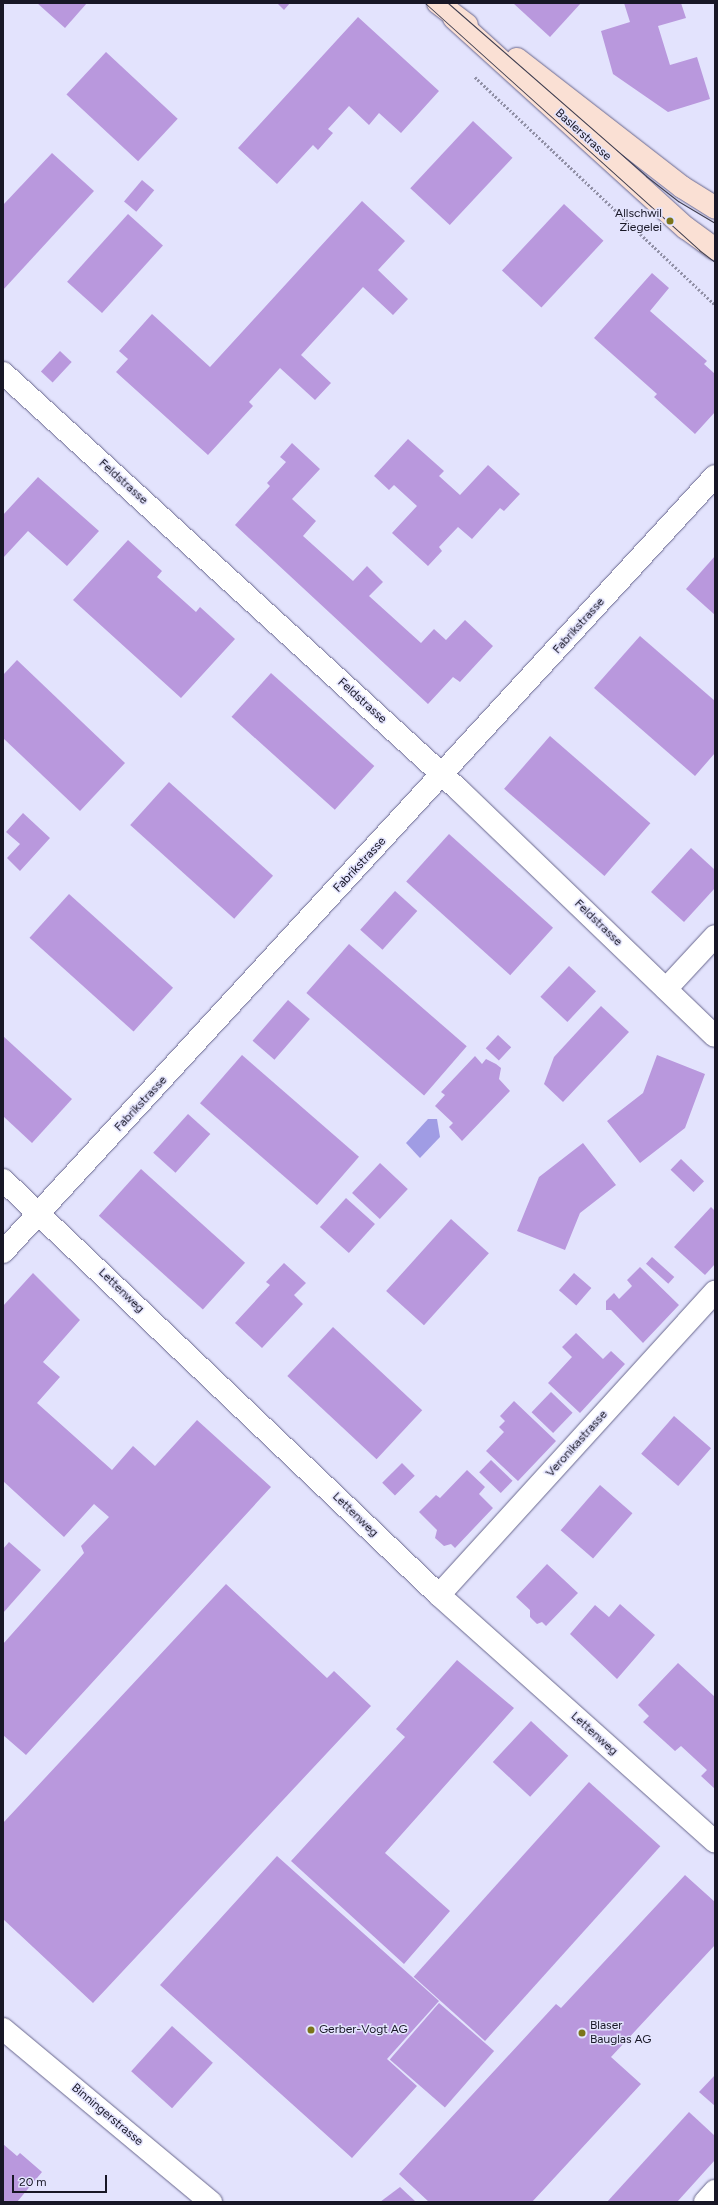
<!DOCTYPE html>
<html>
<head>
<meta charset="utf-8">
<style>
  body { margin:0 }
  #map { position:relative; width:718px; height:2205px; overflow:hidden; background:#e3e3fd; font-family:Figtree,sans-serif }
  div>[style] { position:absolute }
  [style*='--x'] { left:calc(var(--x)*1px); top:calc(var(--y)*1px); width:calc(var(--w)*1px); rotate:calc(var(--a)*1deg) }
  .water>* { inset:0; background:#a09ce4 }
  .building>* { inset:0; background:#b998dd; transform-origin:0 0 }
  .path>* { height:2.5px; margin-top:-1.25px; transform-origin:0; background:repeating-linear-gradient(90deg,#9190a6 0 2px,transparent 0 4px) }
  .roads { filter:drop-shadow(0 0 1px #69678d) drop-shadow(0 0 1px #69678d) }
  .minor>* { height:22px; margin:-11px; padding:0 11px; transform-origin:11px; border-radius:11px; background:#fff }
  .major>* { height:22px; margin:-11px; padding:0 11px; transform-origin:11px; border-radius:11px; background:#fae0d4 }
  .tram>* { height:1px; margin:-0.5px; padding:0 0.5px; transform-origin:0.5px; border-radius:0.5px; background:#3f3e50 }
  .dots>* { width:11px; height:11px; translate:-50% -50%; box-sizing:border-box; border:2px solid #e3e3fd; border-radius:50% }
  span { translate:-50% -50%; white-space:nowrap; text-align:center; line-height:1.15; -webkit-text-stroke:3px #e3e3fd; paint-order:stroke }
  .street-label { font-size:12px; color:#181726 }
  .poi-label { font-size:12px; color:#181726 }
  .right { translate:-100% -50%; text-align:right }
  .left { translate:0 -50%; text-align:left }
  .frame { position:absolute; inset:0; border:4px solid #181726; pointer-events:none }
  .scale { position:absolute; left:12px; top:2175px; width:95px; height:18px; box-sizing:border-box; border:2px solid #181726; border-top:0; padding-left:5px; font-size:12px; line-height:14px; white-space:nowrap; color:#181726; -webkit-text-stroke:3px #e3e3fd; paint-order:stroke }
</style>
</head>
<body>
<div id="map">
  <div class="water">
    <div style="clip-path:polygon(428px 1119px,437px 1119px,440px 1137px,420px 1158px,406px 1143px)"></div>
  </div>
  <div class="building">
    <div style="clip-path:polygon(37px 3px,87px 3px,65px 28px)"></div>
    <div style="clip-path:polygon(277px 3px,290px 3px,284px 10px)"></div>
    <div style="clip-path:polygon(513px 3px,581px 3px,550px 37px)"></div>
    <div style="clip-path:polygon(624px 3px,681px 3px,686px 18px,658px 26px,670px 65px,697px 57px,710px 99px,668px 112px,613px 74px,601px 31px,630px 22px)"></div>
    <div style="clip-path:polygon(358px 17px,439px 91px,401px 133px,379px 113px,369px 125px,349px 106px,328px 129px,333px 133px,318px 150px,313px 145px,277px 184px,238px 148px)"></div>
    <div style="left:106px;top:52px;width:98px;height:58px;rotate:43deg"></div>
    <div style="left:473px;top:121px;width:54px;height:92px;rotate:43deg"></div>
    <div style="clip-path:polygon(52px 153px,94px 191px,3px 290px,3px 205px)"></div>
    <div style="left:142px;top:180px;width:16px;height:28px;rotate:40deg"></div>
    <div style="clip-path:polygon(362px 201px,405px 241px,378px 270px,408px 299px,393px 315px,363px 287px,333px 320px,301px 355px,331px 383px,315px 400px,280px 368px,249px 402px,253px 406px,208px 455px,116px 372px,128px 359px,119px 351px,152px 314px,210px 367px)"></div>
    <div style="left:564px;top:204px;width:54px;height:91px;rotate:43deg"></div>
    <div style="left:128px;top:214px;width:47px;height:91px;rotate:42deg"></div>
    <div style="clip-path:polygon(652px 273px,669px 288px,650px 311px,707px 361px,704px 364px,715px 374px,715px 412px,695px 434px,654px 397px,657px 394px,594px 338px)"></div>
    <div style="left:60px;top:351px;width:16px;height:28px;rotate:43deg"></div>
    <div style="clip-path:polygon(408px 439px,444px 471px,439px 476px,460px 495px,488px 465px,520px 494px,504px 511px,500px 508px,472px 539px,458px 527px,439px 547px,442px 551px,428px 566px,392px 533px,417px 506px,394px 485px,389px 490px,374px 476px)"></div>
    <div style="clip-path:polygon(292px 443px,320px 469px,292px 499px,316px 521px,303px 536px,353px 581px,367px 566px,383px 582px,369px 596px,421px 643px,434px 629px,446px 640px,465px 620px,493px 646px,460px 682px,453px 677px,428px 704px,235px 525px,270px 486px,267px 483px,286px 462px,280px 457px)"></div>
    <div style="clip-path:polygon(38px 477px,99px 531px,67px 566px,28px 531px,3px 558px,3px 515px)"></div>
    <div style="clip-path:polygon(128px 540px,162px 571px,157px 577px,196px 612px,200px 607px,235px 639px,181px 698px,73px 600px)"></div>
    <div style="clip-path:polygon(715px 556px,715px 615px,686px 589px)"></div>
    <div style="clip-path:polygon(640px 636px,715px 701px,715px 753px,695px 776px,594px 688px)"></div>
    <div style="clip-path:polygon(17px 660px,125px 763px,80px 811px,3px 738px,3px 675px)"></div>
    <div style="left:271px;top:673px;width:139px;height:59px;rotate:42deg"></div>
    <div style="left:550px;top:736px;width:133px;height:70px;rotate:41deg"></div>
    <div style="left:169px;top:782px;width:140px;height:58px;rotate:42deg"></div>
    <div style="clip-path:polygon(23px 813px,50px 838px,20px 871px,7px 858px,20px 844px,6px 832px)"></div>
    <div style="left:449px;top:834px;width:140px;height:64px;rotate:42deg"></div>
    <div style="clip-path:polygon(691px 848px,715px 870px,715px 888px,684px 922px,651px 892px)"></div>
    <div style="left:395px;top:891px;width:30px;height:52px;rotate:42deg"></div>
    <div style="left:69px;top:894px;width:140px;height:59px;rotate:42deg"></div>
    <div style="left:349px;top:944px;width:156px;height:65px;rotate:41deg"></div>
    <div style="left:569px;top:966px;width:37px;height:42px;rotate:43deg"></div>
    <div style="left:288px;top:1000px;width:29px;height:54px;rotate:41deg"></div>
    <div style="clip-path:polygon(601px 1006px,629px 1032px,563px 1102px,544px 1084px,554px 1057px)"></div>
    <div style="left:498px;top:1035px;width:18px;height:18px;rotate:43deg"></div>
    <div style="clip-path:polygon(3px 1036px,72px 1099px,32px 1143px,3px 1116px)"></div>
    <div style="left:242px;top:1055px;width:155px;height:64px;rotate:41deg"></div>
    <div style="clip-path:polygon(657px 1055px,705px 1074px,685px 1128px,640px 1163px,607px 1121px,643px 1093px)"></div>
    <div style="clip-path:polygon(475px 1056px,482px 1064px,486px 1059px,496px 1064px,501px 1068px,499px 1079px,510px 1091px,462px 1141px,449px 1127px,453px 1123px,435px 1106px,445px 1095px,441px 1092px)"></div>
    <div style="left:188px;top:1114px;width:30px;height:52px;rotate:42deg"></div>
    <div style="clip-path:polygon(583px 1143px,616px 1185px,580px 1213px,565px 1250px,517px 1231px,539px 1177px)"></div>
    <div style="left:681px;top:1159px;width:32px;height:15px;rotate:44deg"></div>
    <div style="left:380px;top:1163px;width:38px;height:41px;rotate:43deg"></div>
    <div style="left:141px;top:1169px;width:140px;height:63px;rotate:42deg"></div>
    <div style="left:346px;top:1198px;width:39px;height:39px;rotate:42deg"></div>
    <div style="clip-path:polygon(711px 1207px,715px 1211px,715px 1264px,705px 1275px,674px 1247px)"></div>
    <div style="left:451px;top:1219px;width:51px;height:97px;rotate:42deg"></div>
    <div style="left:652px;top:1257px;width:30px;height:9px;rotate:42deg"></div>
    <div style="clip-path:polygon(284px 1263px,306px 1283px,294px 1295px,303px 1304px,262px 1348px,235px 1323px,270px 1285px,266px 1282px)"></div>
    <div style="clip-path:polygon(640px 1267px,679px 1305px,643px 1343px,611px 1310px,606px 1310px,606px 1301px,614px 1293px,619px 1299px,632px 1286px,627px 1280px)"></div>
    <div style="clip-path:polygon(33px 1273px,80px 1320px,43px 1362px,60px 1377px,37px 1403px,112px 1470px,133px 1446px,155px 1466px,197px 1420px,271px 1487px,26px 1755px,3px 1735px,3px 1644px,84px 1553px,81px 1546px,109px 1517px,94px 1504px,64px 1537px,3px 1481px,3px 1306px)"></div>
    <div style="left:574px;top:1273px;width:23px;height:23px;rotate:41deg"></div>
    <div style="left:333px;top:1327px;width:122px;height:67px;rotate:43deg"></div>
    <div style="clip-path:polygon(576px 1333px,603px 1359px,611px 1351px,625px 1364px,580px 1413px,548px 1383px,572px 1357px,562px 1347px)"></div>
    <div style="left:551px;top:1392px;width:30px;height:28px;rotate:44deg"></div>
    <div style="clip-path:polygon(514px 1401px,556px 1441px,518px 1481px,486px 1451px,504px 1432px,499px 1427px,505px 1421px,500px 1416px)"></div>
    <div style="left:674px;top:1416px;width:49px;height:50px;rotate:41deg"></div>
    <div style="left:491px;top:1460px;width:30px;height:17px;rotate:44deg"></div>
    <div style="left:402px;top:1463px;width:18px;height:28px;rotate:45deg"></div>
    <div style="clip-path:polygon(467px 1470px,485px 1487px,479px 1494px,493px 1508px,455px 1548px,451px 1544px,444px 1546px,435px 1538px,437px 1530px,419px 1512px,436px 1495px,440px 1498px)"></div>
    <div style="left:600px;top:1485px;width:43px;height:60px;rotate:41deg"></div>
    <div style="clip-path:polygon(9px 1542px,41px 1570px,3px 1613px,3px 1549px)"></div>
    <div style="clip-path:polygon(547px 1564px,578px 1593px,546px 1626px,542px 1622px,537px 1624px,530px 1617px,530px 1610px,516px 1597px)"></div>
    <div style="clip-path:polygon(226px 1584px,327px 1678px,334px 1671px,371px 1706px,93px 2003px,3px 1919px,3px 1823px)"></div>
    <div style="clip-path:polygon(620px 1604px,655px 1635px,617px 1679px,570px 1634px,595px 1605px,609px 1617px)"></div>
    <div style="clip-path:polygon(457px 1660px,514px 1708px,385px 1853px,450px 1911px,404px 1964px,291px 1861px,405px 1737px,396px 1729px)"></div>
    <div style="clip-path:polygon(678px 1663px,715px 1697px,715px 1789px,701px 1776px,707px 1770px,681px 1746px,675px 1751px,643px 1722px,649px 1716px,638px 1705px)"></div>
    <div style="left:531px;top:1721px;width:51px;height:56px;rotate:43deg"></div>
    <div style="left:589px;top:1782px;width:96px;height:262px;rotate:42deg"></div>
    <div style="clip-path:polygon(277px 1856px,439px 2001px,387px 2059px,417px 2086px,352px 2158px,160px 1985px)"></div>
    <div style="clip-path:polygon(685px 1875px,715px 1902px,715px 1945px,611px 2057px,641px 2084px,532px 2202px,429px 2202px,399px 2174px,556px 2004px,561px 2008px)"></div>
    <div style="left:439px;top:2003px;width:73px;height:75px;rotate:41deg"></div>
    <div style="left:172px;top:2026px;width:55px;height:61px;rotate:42deg"></div>
    <div style="clip-path:polygon(715px 2075px,715px 2106px,699px 2092px)"></div>
    <div style="clip-path:polygon(689px 2112px,715px 2136px,715px 2160px,677px 2202px,607px 2202px)"></div>
    <div style="clip-path:polygon(3px 2144px,17px 2156px,20px 2153px,42px 2172px,17px 2202px,3px 2202px)"></div>
    <div style="clip-path:polygon(400px 2187px,416px 2202px,380px 2202px)"></div>
  </div>
  <div class="path">
    <div style="--x:475;--y:77;--w:331;--a:43.5"></div>
  </div>
  <div class="roads">
    <div class="minor">
      <div style="--x:3;--y:373;--w:617;--a:42.44"></div>
      <div style="--x:458;--y:789;--w:356;--a:43.9"></div>
      <div style="--x:666;--y:989;--w:72;--a:-47.2"></div>
      <div style="--x:3;--y:1180;--w:602;--a:43.59"></div>
      <div style="--x:439;--y:1595;--w:370;--a:41.8"></div>
      <div style="--x:3;--y:1252;--w:1053;--a:-47.46"></div>
      <div style="--x:439;--y:1595;--w:410;--a:-47.7"></div>
      <div style="--x:3;--y:2029;--w:271;--a:39.8"></div>
      <div style="--x:705;--y:2202;--w:15;--a:-48"></div>
    </div>
    <div class="major">
      <div style="--x:438;--y:3;--w:36;--a:37"></div>
      <div style="--x:454;--y:18;--w:313;--a:42.2"></div>
      <div style="--x:686;--y:228;--w:36;--a:36"></div>
      <div style="--x:517;--y:59;--w:209;--a:37.8"></div>
      <div style="--x:682;--y:187;--w:39;--a:32"></div>
    </div>
  </div>
  <div class="tram">
    <div style="--x:425;--y:3;--w:369;--a:42"></div>
    <div style="--x:699;--y:250;--w:20;--a:37"></div>
    <div style="--x:448;--y:3;--w:263;--a:41.1"></div>
    <div style="--x:646;--y:176;--w:41;--a:38"></div>
    <div style="--x:678;--y:201;--w:43;--a:30.7"></div>
  </div>
  <div class="dots">
    <div style="left:670px;top:221px;background:#7b7519"></div>
    <div style="left:311px;top:2030px;background:#7b7519"></div>
    <div style="left:582px;top:2033px;background:#7b7519"></div>
  </div>
  <div class="street-label">
    <span style="left:583px;top:135px;rotate:42deg">Baslerstrasse</span>
    <span style="left:123px;top:482px;rotate:42deg">Feldstrasse</span>
    <span style="left:579px;top:626px;rotate:-48deg">Fabrikstrasse</span>
    <span style="left:362px;top:701px;rotate:42deg">Feldstrasse</span>
    <span style="left:360px;top:865px;rotate:-47deg">Fabrikstrasse</span>
    <span style="left:598px;top:923px;rotate:44deg">Feldstrasse</span>
    <span style="left:141px;top:1104px;rotate:-47deg">Fabrikstrasse</span>
    <span style="left:121px;top:1291px;rotate:44deg">Lettenweg</span>
    <span style="left:577px;top:1444px;rotate:-48deg">Veronikastrasse</span>
    <span style="left:355px;top:1515px;rotate:44deg">Lettenweg</span>
    <span style="left:594px;top:1734px;rotate:42deg">Lettenweg</span>
    <span style="left:107px;top:2115px;rotate:40deg">Binningerstrasse</span>
  </div>
  <div class="poi-label">
    <span class="right" style="left:662px;top:221px">Allschwil<br>Ziegelei</span>
    <span class="left" style="left:590px;top:2033px">Blaser<br>Bauglas AG</span>
    <span class="left" style="left:319px;top:2030px">Gerber-Vogt AG</span>
  </div>
  <div class="frame"></div>
  <div class="scale">20 m</div>
</div>
</body>
</html>
